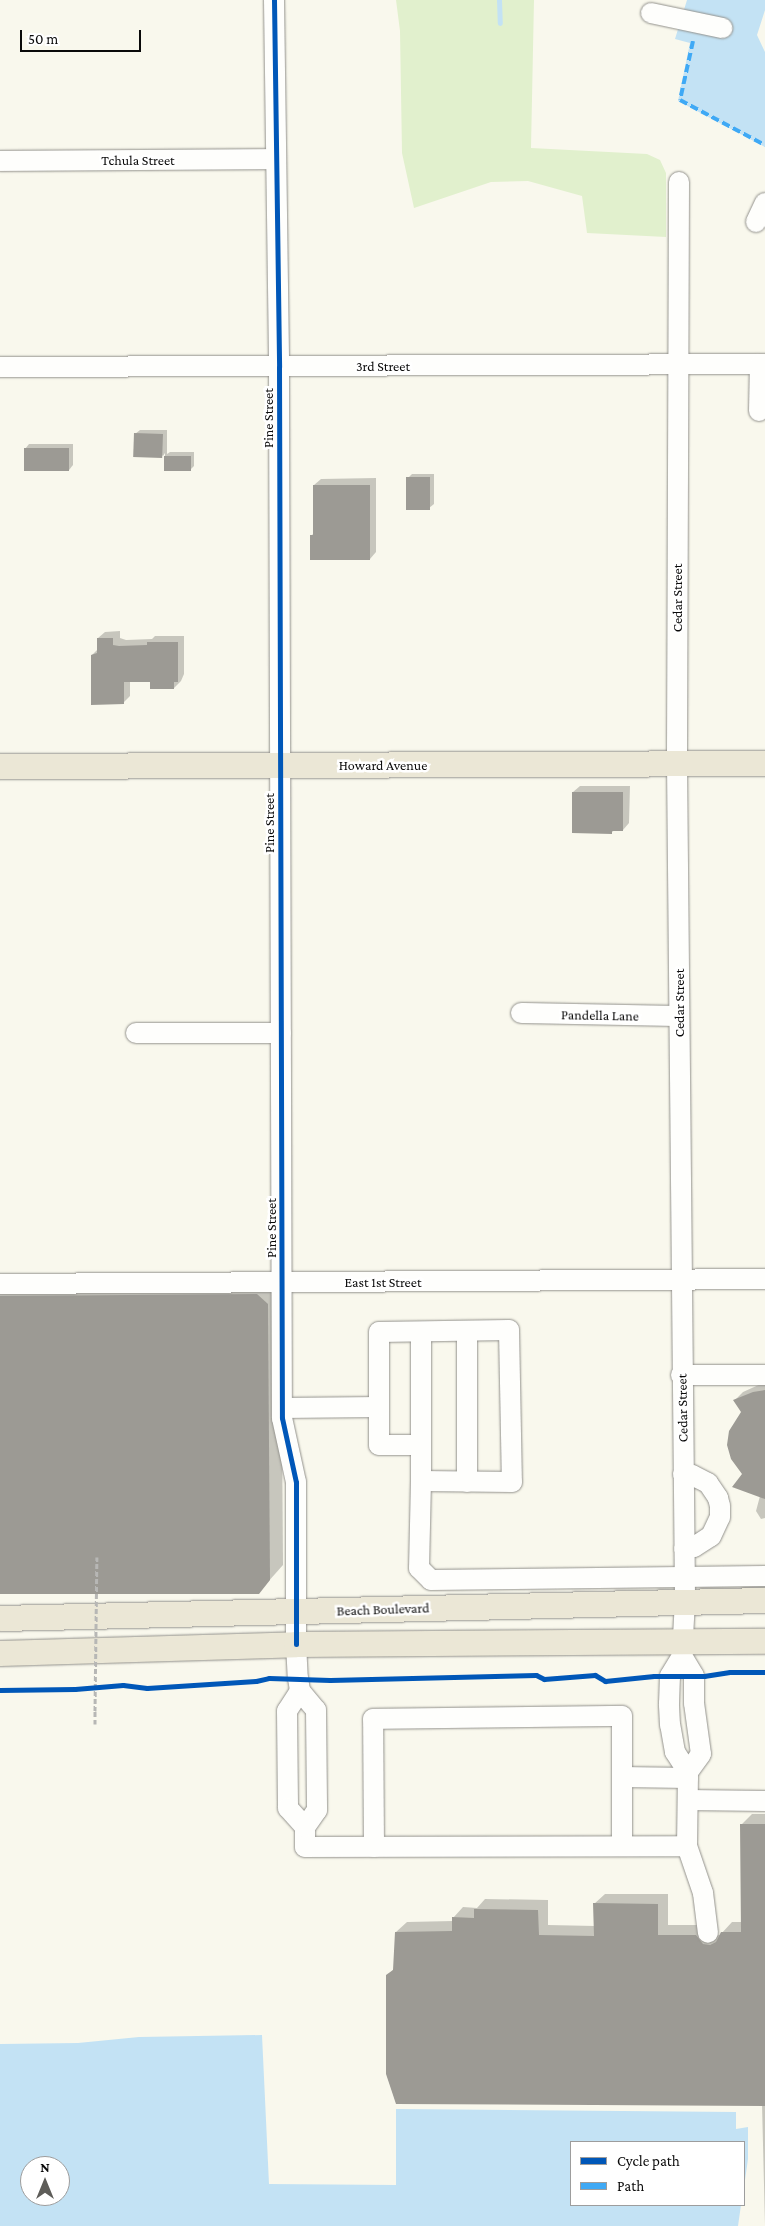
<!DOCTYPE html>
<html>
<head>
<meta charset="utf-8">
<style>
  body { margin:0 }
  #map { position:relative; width:765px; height:2226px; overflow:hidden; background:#f9f8ed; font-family:"Crimson Pro",serif }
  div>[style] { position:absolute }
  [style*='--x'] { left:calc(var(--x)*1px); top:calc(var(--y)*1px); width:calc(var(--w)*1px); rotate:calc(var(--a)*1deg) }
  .green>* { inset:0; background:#e1f0cd }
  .water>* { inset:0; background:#c3e2f4 }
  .shadow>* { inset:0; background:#0003 }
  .stream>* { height:5px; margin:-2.5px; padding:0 2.5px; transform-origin:2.5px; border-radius:2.5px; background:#c3e2f4 }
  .building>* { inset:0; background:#9c9a94; transform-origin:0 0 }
  .path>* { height:3px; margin-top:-1.5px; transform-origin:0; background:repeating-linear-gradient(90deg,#b7b7b5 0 5px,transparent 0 7.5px) }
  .roads { filter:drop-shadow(0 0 1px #92918c) drop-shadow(0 0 1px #92918c) }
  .minor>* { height:20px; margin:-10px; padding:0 10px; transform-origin:10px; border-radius:10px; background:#fefefc }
  .major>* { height:25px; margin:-12.5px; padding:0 12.5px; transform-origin:12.5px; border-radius:12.5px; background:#ebe7d6 }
  .path-bridge>* { height:3px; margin-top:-1.5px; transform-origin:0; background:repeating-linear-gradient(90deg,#b7b7b5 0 5px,transparent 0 7.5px) }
  .quiet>* { height:4px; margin-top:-2px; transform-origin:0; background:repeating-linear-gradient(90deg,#3fa9f5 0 8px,transparent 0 12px) }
  .cycleway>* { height:5px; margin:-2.5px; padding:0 2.5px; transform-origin:2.5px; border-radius:2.5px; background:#0057b8 }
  span { translate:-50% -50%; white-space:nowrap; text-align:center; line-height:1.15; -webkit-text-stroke:5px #fff; paint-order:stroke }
  .street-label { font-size:14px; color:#0a0a0a }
  .legend { position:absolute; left:570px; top:2141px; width:175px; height:65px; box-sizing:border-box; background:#fff; border:1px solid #9d9d9d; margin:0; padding:6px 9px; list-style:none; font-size:15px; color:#0a0a0a }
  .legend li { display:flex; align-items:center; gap:10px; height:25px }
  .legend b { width:25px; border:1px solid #9d9d9d }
  .north { position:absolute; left:20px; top:2156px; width:50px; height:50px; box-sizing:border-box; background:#fff; border:1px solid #9d9d9d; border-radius:50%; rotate:0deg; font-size:14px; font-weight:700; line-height:20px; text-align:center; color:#0a0a0a }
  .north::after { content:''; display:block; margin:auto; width:18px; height:22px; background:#5e5d59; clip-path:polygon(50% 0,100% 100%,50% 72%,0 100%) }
  .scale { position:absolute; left:20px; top:30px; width:121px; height:22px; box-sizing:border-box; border:2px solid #0a0a0a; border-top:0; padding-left:6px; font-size:15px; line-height:18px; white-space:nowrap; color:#0a0a0a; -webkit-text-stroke:4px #fff; paint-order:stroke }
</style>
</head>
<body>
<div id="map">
  <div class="green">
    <div style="clip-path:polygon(396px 0,534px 0,531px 148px,647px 154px,660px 160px,666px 173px,666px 237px,587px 233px,582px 196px,528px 181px,491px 182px,414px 208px,402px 153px,400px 31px)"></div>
  </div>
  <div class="water">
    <div style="clip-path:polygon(687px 0,765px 0,765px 10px,757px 35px,765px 52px,765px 147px,678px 101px,690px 43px,675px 39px)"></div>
    <div style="clip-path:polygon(evenodd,262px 2035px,269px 2184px,396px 2185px,396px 2109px,736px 2112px,736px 2129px,748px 2127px,748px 2159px,744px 2187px,744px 2142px,571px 2142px,571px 2205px,741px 2205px,738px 2226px,0 2226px,0 2044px,78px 2043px,139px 2037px,262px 2035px,30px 2166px,60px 2166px,60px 2196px,30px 2196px,30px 2166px)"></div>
  </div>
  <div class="shadow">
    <div style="clip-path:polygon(140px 430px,167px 430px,167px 454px,170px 452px,194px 452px,194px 466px,190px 470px,165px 470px,165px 453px,163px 456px,135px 434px)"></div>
    <div style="clip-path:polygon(29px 444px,73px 444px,73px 465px,69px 470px,25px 449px)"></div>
    <div style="clip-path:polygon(412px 474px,434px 474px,434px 504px,429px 508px,408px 478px)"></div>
    <div style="clip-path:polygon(376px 478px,376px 552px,370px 559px,311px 536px,314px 533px,314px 485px,321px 479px)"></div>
    <div style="clip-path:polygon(120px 631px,120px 638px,126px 640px,152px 639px,155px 636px,184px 636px,184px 674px,181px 681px,174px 688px,151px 681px,130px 681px,130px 696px,123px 703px,92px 655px,98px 649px,98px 638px,105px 632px)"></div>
    <div style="clip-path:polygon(580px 786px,630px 786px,629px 823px,623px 830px,615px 830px,612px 832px,573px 792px)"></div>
    <div style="clip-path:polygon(0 1280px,281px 1290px,283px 1565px,259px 1592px,0 1593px)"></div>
    <div style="clip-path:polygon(763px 1383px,765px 1383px,765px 1518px,761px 1519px,756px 1511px,760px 1496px,743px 1474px,743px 1412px,734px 1401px,743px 1392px)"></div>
    <div style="clip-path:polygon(752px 1814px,765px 1814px,765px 2226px,762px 2104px,387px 1976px,395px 1968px,396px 1932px,407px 1922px,453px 1921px,453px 1918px,463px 1907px,477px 1908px,485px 1899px,548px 1900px,548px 1925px,595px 1926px,594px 1904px,605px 1894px,668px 1894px,668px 1925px,707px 1925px,713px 1934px,720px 1935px,732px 1922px,742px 1922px,742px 1824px)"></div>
  </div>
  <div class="stream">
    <div style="--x:499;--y:0;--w:23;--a:88"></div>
  </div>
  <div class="building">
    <div style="left:134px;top:433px;width:29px;height:24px;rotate:2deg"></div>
    <div style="left:24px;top:448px;width:45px;height:23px"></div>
    <div style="left:164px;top:456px;width:27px;height:15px"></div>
    <div style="left:406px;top:477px;width:24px;height:33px"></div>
    <div style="clip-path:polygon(313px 485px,370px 485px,370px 560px,310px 560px,310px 535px,313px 535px)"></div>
    <div style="clip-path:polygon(97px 638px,113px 638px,113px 645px,119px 646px,147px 645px,147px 642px,178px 642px,178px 682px,174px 682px,174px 689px,150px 689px,150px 682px,124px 682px,124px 704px,91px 705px,91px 655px,97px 653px)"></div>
    <div style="clip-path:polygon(572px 792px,623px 792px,623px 831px,612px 831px,612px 834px,572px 833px)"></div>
    <div style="clip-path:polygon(257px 1294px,268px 1304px,270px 1580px,259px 1594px,0 1594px,0 1296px)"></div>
    <div style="clip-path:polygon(765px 1390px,765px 1499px,732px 1487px,742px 1474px,731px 1459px,727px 1445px,729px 1431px,741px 1412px,733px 1400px,753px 1392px)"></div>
    <div style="clip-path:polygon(740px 1824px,765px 1824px,765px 2106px,396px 2104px,386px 2074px,386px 1975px,393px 1970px,395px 1932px,452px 1931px,452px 1917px,474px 1918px,474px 1909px,538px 1910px,539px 1935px,594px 1936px,593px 1903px,658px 1904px,658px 1935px,696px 1935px,703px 1944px,710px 1945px,716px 1942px,721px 1932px,741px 1932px)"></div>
  </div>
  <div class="path">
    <div style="--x:95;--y:1724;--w:13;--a:-90"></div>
  </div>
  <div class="roads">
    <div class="minor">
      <div style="--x:274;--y:0;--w:367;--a:89.2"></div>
      <div style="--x:279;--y:367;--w:1051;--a:89.84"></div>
      <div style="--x:282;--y:1418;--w:66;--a:77.7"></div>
      <div style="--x:296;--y:1482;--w:162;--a:90"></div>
      <div style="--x:296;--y:1644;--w:34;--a:87"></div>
      <div style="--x:298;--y:1678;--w:13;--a:81"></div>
      <div style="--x:300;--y:1691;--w:25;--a:50"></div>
      <div style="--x:316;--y:1710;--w:100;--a:89.4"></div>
      <div style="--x:317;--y:1810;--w:21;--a:125"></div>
      <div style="--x:305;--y:1827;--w:20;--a:90"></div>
      <div style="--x:305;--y:1847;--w:382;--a:-0.1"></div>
      <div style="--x:687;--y:1846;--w:74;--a:-89.2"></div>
      <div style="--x:688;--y:1772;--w:24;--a:-123"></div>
      <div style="--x:675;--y:1752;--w:27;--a:-100"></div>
      <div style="--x:670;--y:1725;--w:21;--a:-93"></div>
      <div style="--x:669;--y:1704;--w:28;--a:-88"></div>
      <div style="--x:670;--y:1676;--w:23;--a:-59"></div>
      <div style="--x:682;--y:1656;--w:23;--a:59"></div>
      <div style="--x:694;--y:1676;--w:27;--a:90"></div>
      <div style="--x:694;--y:1703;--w:51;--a:82.2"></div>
      <div style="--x:701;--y:1754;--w:22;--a:126"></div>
      <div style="--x:651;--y:13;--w:73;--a:11.9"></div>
      <div style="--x:0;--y:161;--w:276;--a:-0.4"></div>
      <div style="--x:679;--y:182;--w:581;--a:90.2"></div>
      <div style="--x:677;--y:763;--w:838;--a:89.45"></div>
      <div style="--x:685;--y:1601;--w:54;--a:93.2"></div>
      <div style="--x:756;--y:222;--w:21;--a:-65"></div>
      <div style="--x:0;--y:367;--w:765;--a:-0.22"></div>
      <div style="--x:759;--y:411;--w:47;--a:-88.8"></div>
      <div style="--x:521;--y:1013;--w:158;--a:1.1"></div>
      <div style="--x:136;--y:1033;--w:145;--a:0"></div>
      <div style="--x:0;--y:1284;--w:765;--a:-0.37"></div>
      <div style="--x:467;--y:1331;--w:151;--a:90"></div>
      <div style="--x:421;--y:1332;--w:149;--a:90"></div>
      <div style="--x:681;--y:1375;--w:84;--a:0"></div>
      <div style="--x:379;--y:1407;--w:38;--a:90"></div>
      <div style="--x:379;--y:1445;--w:42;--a:0"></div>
      <div style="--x:282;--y:1408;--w:97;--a:-0.6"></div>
      <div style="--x:379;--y:1407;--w:75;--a:-90"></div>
      <div style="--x:379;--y:1332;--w:130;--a:-0.9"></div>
      <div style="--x:509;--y:1330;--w:152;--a:88.9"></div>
      <div style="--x:512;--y:1482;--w:91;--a:-179.4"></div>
      <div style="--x:421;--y:1481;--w:87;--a:91.3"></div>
      <div style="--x:419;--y:1568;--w:17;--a:45"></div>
      <div style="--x:431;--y:1580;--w:334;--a:-0.7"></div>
      <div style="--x:683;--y:1474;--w:9;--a:6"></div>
      <div style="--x:692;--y:1475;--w:18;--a:27"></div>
      <div style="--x:708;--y:1483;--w:18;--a:56"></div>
      <div style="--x:718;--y:1498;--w:8;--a:76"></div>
      <div style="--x:720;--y:1506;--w:11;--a:90"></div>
      <div style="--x:720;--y:1517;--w:21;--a:115"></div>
      <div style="--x:711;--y:1536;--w:20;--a:147"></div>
      <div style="--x:694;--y:1547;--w:10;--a:169"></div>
      <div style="--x:300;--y:1691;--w:24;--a:123"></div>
      <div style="--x:287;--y:1711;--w:97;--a:89.4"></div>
      <div style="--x:288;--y:1808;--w:25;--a:48"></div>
      <div style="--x:622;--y:1777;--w:66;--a:0.9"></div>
      <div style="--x:688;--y:1800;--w:77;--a:0.7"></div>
      <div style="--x:687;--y:1846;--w:50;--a:71.2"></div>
      <div style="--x:703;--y:1893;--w:40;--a:82.9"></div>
      <div style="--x:374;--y:1847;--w:128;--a:-90.4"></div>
      <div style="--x:373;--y:1719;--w:249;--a:-0.7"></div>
      <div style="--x:622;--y:1716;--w:130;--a:90"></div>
    </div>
    <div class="major">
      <div style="--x:0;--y:766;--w:765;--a:-0.22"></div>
      <div style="--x:0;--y:1618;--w:765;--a:-1.35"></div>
      <div style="--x:0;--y:1653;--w:296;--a:-1.7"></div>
      <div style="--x:296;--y:1644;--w:469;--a:-0.4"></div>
    </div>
  </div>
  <div class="path-bridge">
    <div style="--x:95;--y:1711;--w:154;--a:-89.3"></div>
  </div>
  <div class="quiet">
    <div style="--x:693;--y:41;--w:60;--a:102.4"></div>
    <div style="--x:680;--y:100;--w:96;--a:27.9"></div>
  </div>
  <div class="cycleway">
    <div style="--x:274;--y:0;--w:367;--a:89.2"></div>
    <div style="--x:279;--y:367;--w:1051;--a:89.84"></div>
    <div style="--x:282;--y:1418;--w:66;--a:77.7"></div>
    <div style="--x:296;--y:1482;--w:162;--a:90"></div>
    <div style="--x:0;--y:1690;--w:75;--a:-0.8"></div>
    <div style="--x:75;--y:1689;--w:48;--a:-4.8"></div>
    <div style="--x:123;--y:1685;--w:24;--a:7"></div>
    <div style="--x:147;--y:1688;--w:109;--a:-3.7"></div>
    <div style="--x:256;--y:1681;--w:13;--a:-13"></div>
    <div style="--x:269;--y:1678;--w:61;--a:1.9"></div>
    <div style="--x:330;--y:1680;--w:206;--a:-1.4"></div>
    <div style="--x:536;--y:1675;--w:9;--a:27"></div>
    <div style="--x:544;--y:1679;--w:51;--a:-4.5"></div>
    <div style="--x:595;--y:1675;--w:12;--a:31"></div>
    <div style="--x:605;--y:1681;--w:49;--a:-5.8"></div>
    <div style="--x:654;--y:1676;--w:50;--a:0"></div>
    <div style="--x:704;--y:1676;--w:26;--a:-9"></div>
    <div style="--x:730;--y:1672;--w:35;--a:0"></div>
  </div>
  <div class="street-label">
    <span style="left:138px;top:160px">Tchula Street</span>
    <span style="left:383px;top:366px">3rd Street</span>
    <span style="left:268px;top:418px;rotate:-90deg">Pine Street</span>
    <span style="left:677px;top:598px;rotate:-90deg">Cedar Street</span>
    <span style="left:383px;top:765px">Howard Avenue</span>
    <span style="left:269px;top:823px;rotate:-90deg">Pine Street</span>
    <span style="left:679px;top:1003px;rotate:-90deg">Cedar Street</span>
    <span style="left:600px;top:1015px;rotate:1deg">Pandella Lane</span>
    <span style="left:271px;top:1228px;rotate:-90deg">Pine Street</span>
    <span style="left:383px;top:1282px">East 1st Street</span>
    <span style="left:682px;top:1408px;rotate:-91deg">Cedar Street</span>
    <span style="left:383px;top:1609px;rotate:-2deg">Beach Boulevard</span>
  </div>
  <ul class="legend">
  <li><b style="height:6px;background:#0057b8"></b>Cycle path</li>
  <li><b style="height:6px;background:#3fa9f5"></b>Path</li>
  </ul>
  <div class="north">N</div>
  <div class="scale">50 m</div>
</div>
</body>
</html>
